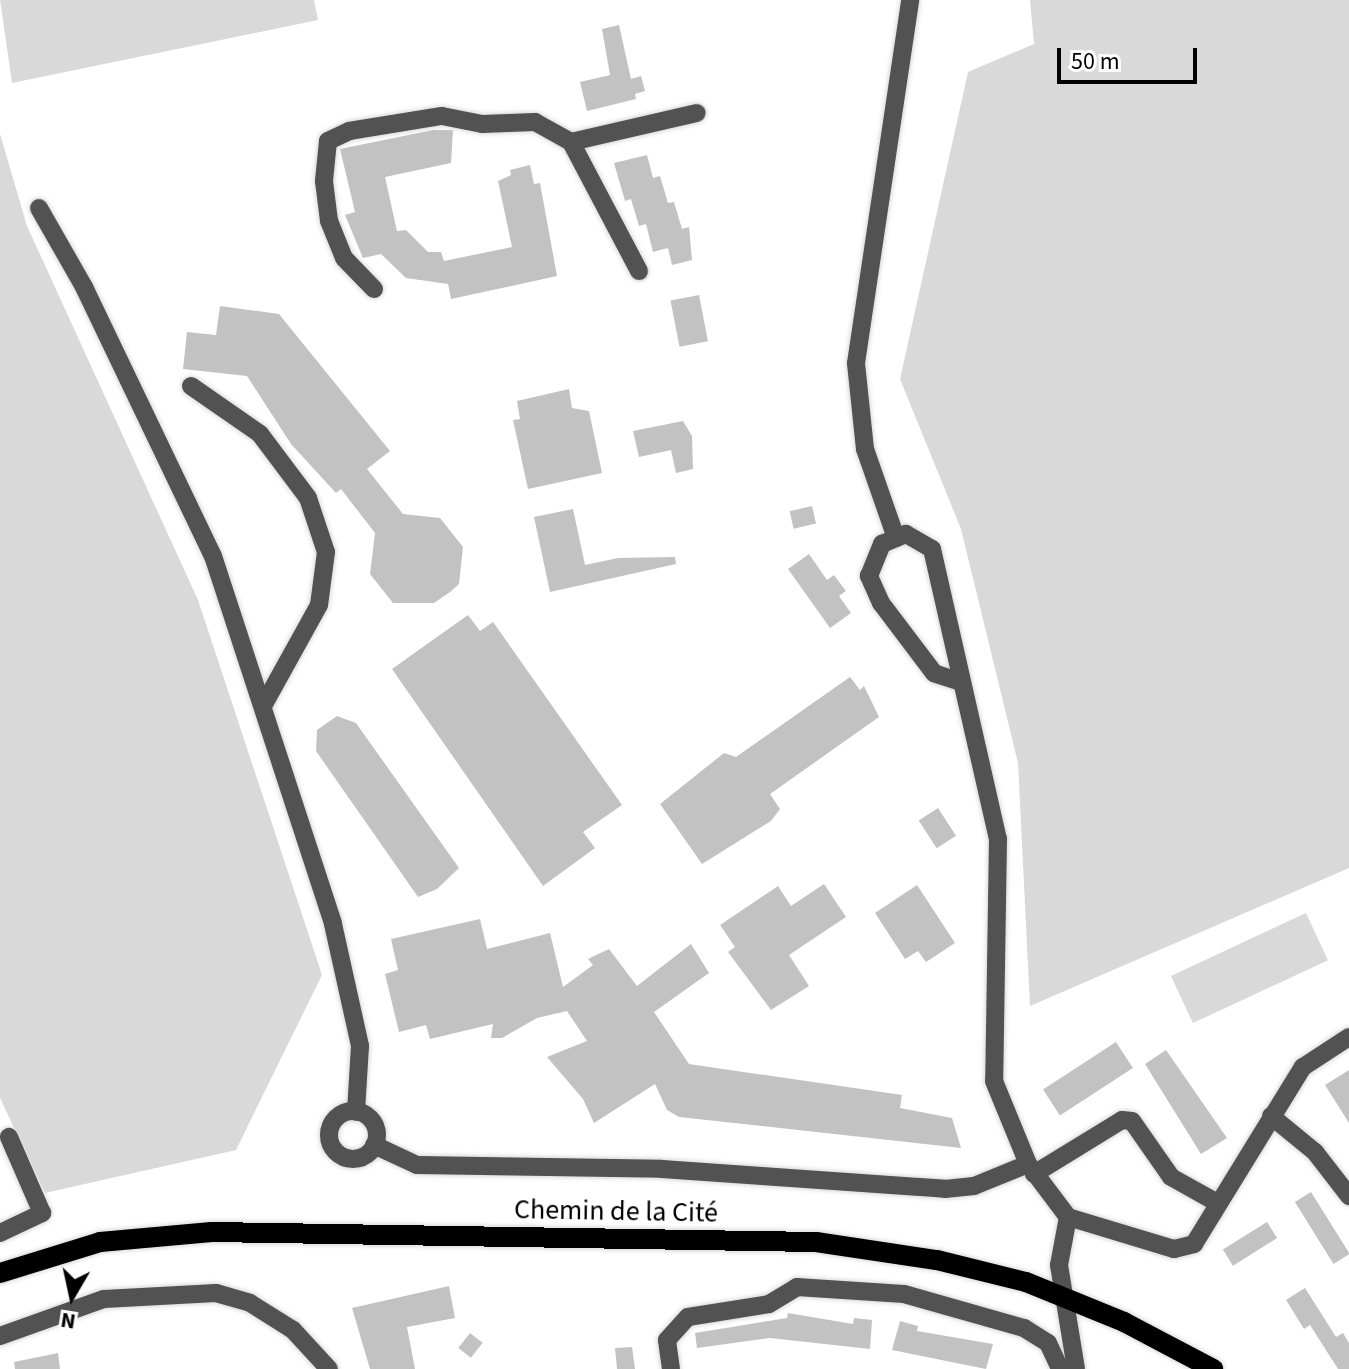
<!DOCTYPE html>
<html>
<head>
<meta charset="utf-8">
<style>
  body { margin:0 }
  #map { position:relative; width:1349px; height:1369px; overflow:hidden; background:#fff; font-family:"Source Sans 3",sans-serif }
  div>[style] { position:absolute }
  [style*='--x'] { left:calc(var(--x)*1px); top:calc(var(--y)*1px); width:calc(var(--w)*1px); rotate:calc(var(--a)*1deg) }
  .green>* { inset:0; background:#d9d9d9; transform-origin:0 0 }
  .building>* { inset:0; background:#c2c2c2; transform-origin:0 0 }
  .roads { filter:drop-shadow(0 0 2px #dbdbdb) drop-shadow(0 0 2px #dbdbdb) }
  .minor>* { height:18px; margin:-9px; padding:0 9px; transform-origin:9px; border-radius:9px; background:#525252 }
  .minor>.ring { margin:-9px; padding:0; box-sizing:content-box; background:none; border:18px solid #525252; border-radius:50% }
  .major>* { height:20px; margin:-10px; padding:0 10px; transform-origin:10px; border-radius:10px; background:#000 }
  span { translate:-50% -50%; white-space:nowrap; text-align:center; line-height:1.15; -webkit-text-stroke:8px #fff; paint-order:stroke }
  .street-label { font-size:28px; color:#000 }
  .north { position:absolute; left:32px; top:1257px; width:80px; height:80px; -webkit-text-stroke:6px #fff; paint-order:stroke; rotate:189deg; font-size:22px; font-weight:700; line-height:32px; text-align:center; color:#000 }
  .north::after { content:''; display:block; margin:auto; width:28px; height:36px; background:#000; clip-path:polygon(50% 0,100% 100%,50% 72%,0 100%) }
  .scale { position:absolute; left:1057px; top:48px; width:140px; height:36px; box-sizing:border-box; border:4px solid #000; border-top:0; padding-left:10px; font-size:24px; line-height:28px; white-space:nowrap; color:#000; -webkit-text-stroke:6px #fff; paint-order:stroke }
</style>
</head>
<body>
<div id="map">
  <div class="green">
    <div style="clip-path:polygon(0 0,314px 0,318px 20px,12px 83px)"></div>
    <div style="clip-path:polygon(1030px 0,1349px 0,1349px 868px,1030px 1006px,1018px 763px,961px 529px,900px 379px,968px 72px,1034px 44px)"></div>
    <div style="clip-path:polygon(0 134px,27px 226px,198px 600px,322px 975px,236px 1150px,45px 1193px,0 1098px)"></div>
    <div style="left:1306px;top:913px;width:52px;height:149px;rotate:65deg"></div>
  </div>
  <div class="building">
    <div style="clip-path:polygon(619px 25px,631px 79px,641px 76px,645px 91px,635px 94px,636px 99px,587px 111px,580px 82px,610px 75px,602px 29px)"></div>
    <div style="clip-path:polygon(433px 130px,453px 130px,451px 163px,385px 177px,397px 231px,406px 230px,428px 252px,441px 252px,444px 261px,512px 247px,498px 181px,511px 175px,510px 170px,530px 165px,534px 184px,540px 183px,557px 276px,451px 299px,448px 284px,406px 278px,381px 254px,363px 258px,345px 215px,355px 212px,340px 149px)"></div>
    <div style="clip-path:polygon(647px 155px,653px 178px,660px 176px,668px 203px,674px 202px,682px 229px,689px 227px,692px 260px,672px 265px,668px 248px,653px 252px,646px 224px,639px 226px,631px 199px,625px 201px,614px 163px)"></div>
    <div style="left:699px;top:295px;width:47px;height:29px;rotate:79deg"></div>
    <div style="clip-path:polygon(220px 306px,279px 314px,390px 451px,367px 469px,403px 514px,440px 518px,463px 547px,459px 584px,450px 592px,434px 603px,393px 603px,370px 574px,375px 533px,341px 489px,336px 493px,291px 444px,247px 376px,183px 369px,187px 332px,216px 335px)"></div>
    <div style="clip-path:polygon(569px 389px,572px 408px,589px 411px,602px 473px,528px 489px,513px 420px,520px 419px,517px 401px)"></div>
    <div style="clip-path:polygon(683px 421px,692px 436px,693px 469px,676px 473px,671px 450px,639px 457px,633px 431px)"></div>
    <div style="left:812px;top:506px;width:18px;height:23px;rotate:77deg"></div>
    <div style="clip-path:polygon(573px 509px,585px 565px,618px 558px,675px 557px,676px 564px,550px 592px,534px 517px)"></div>
    <div style="clip-path:polygon(809px 554px,827px 580px,834px 575px,846px 591px,839px 596px,851px 613px,830px 628px,788px 569px)"></div>
    <div style="clip-path:polygon(468px 615px,480px 631px,493px 622px,622px 805px,583px 832px,595px 848px,543px 886px,392px 669px)"></div>
    <div style="clip-path:polygon(850px 677px,860px 690px,864px 686px,879px 717px,770px 794px,780px 809px,771px 821px,702px 864px,660px 804px,724px 753px,736px 757px)"></div>
    <div style="clip-path:polygon(337px 716px,356px 723px,459px 868px,437px 889px,418px 897px,316px 751px,317px 730px)"></div>
    <div style="left:938px;top:808px;width:33px;height:23px;rotate:57deg"></div>
    <div style="clip-path:polygon(824px 884px,846px 917px,789px 955px,809px 986px,771px 1010px,728px 952px,735px 947px,720px 925px,778px 886px,791px 906px)"></div>
    <div style="clip-path:polygon(917px 885px,955px 943px,926px 962px,918px 951px,905px 959px,875px 913px)"></div>
    <div style="clip-path:polygon(480px 919px,487px 949px,550px 933px,563px 987px,593px 965px,588px 959px,609px 949px,637px 986px,691px 944px,709px 973px,654px 1012px,689px 1064px,902px 1095px,900px 1108px,952px 1118px,961px 1148px,679px 1117px,667px 1110px,655px 1084px,594px 1123px,583px 1099px,547px 1057px,587px 1041px,567px 1011px,537px 1018px,502px 1038px,491px 1038px,493px 1024px,430px 1039px,426px 1025px,399px 1032px,385px 974px,398px 970px,391px 939px)"></div>
    <div style="left:1116px;top:1042px;width:31px;height:87px;rotate:57deg"></div>
    <div style="clip-path:polygon(1166px 1050px,1227px 1138px,1201px 1154px,1145px 1064px)"></div>
    <div style="clip-path:polygon(1349px 1070px,1349px 1123px,1325px 1085px)"></div>
    <div style="left:1311px;top:1192px;width:73px;height:19px;rotate:58deg"></div>
    <div style="left:1267px;top:1222px;width:19px;height:52px;rotate:58deg"></div>
    <div style="clip-path:polygon(449px 1286px,455px 1318px,407px 1327px,415px 1369px,370px 1369px,352px 1308px)"></div>
    <div style="clip-path:polygon(1305px 1288px,1336px 1337px,1343px 1333px,1349px 1343px,1349px 1369px,1338px 1369px,1310px 1325px,1304px 1329px,1286px 1300px)"></div>
    <div style="clip-path:polygon(788px 1313px,853px 1324px,854px 1318px,872px 1320px,870px 1349px,770px 1338px,697px 1348px,695px 1333px,787px 1318px)"></div>
    <div style="clip-path:polygon(900px 1321px,918px 1326px,917px 1331px,993px 1344px,986px 1369px,892px 1350px)"></div>
    <div style="left:470px;top:1333px;width:16px;height:19px;rotate:38deg"></div>
    <div style="clip-path:polygon(632px 1347px,635px 1369px,617px 1369px,615px 1348px)"></div>
    <div style="clip-path:polygon(58px 1353px,60px 1369px,15px 1369px,14px 1362px)"></div>
  </div>
  <div class="roads">
    <div class="minor">
      <div style="--x:571;--y:142;--w:146;--a:62.2"></div>
      <div style="--x:39;--y:208;--w:91;--a:60.3"></div>
      <div style="--x:84;--y:287;--w:298;--a:64.4"></div>
      <div style="--x:213;--y:556;--w:387;--a:71.9"></div>
      <div style="--x:333;--y:924;--w:125;--a:77.5"></div>
      <div style="--x:360;--y:1046;--w:66;--a:93.5"></div>
      <div style="--x:374;--y:289;--w:43;--a:-134.1"></div>
      <div style="--x:344;--y:258;--w:40;--a:-112"></div>
      <div style="--x:329;--y:221;--w:40;--a:-97.1"></div>
      <div style="--x:324;--y:181;--w:40;--a:-84.3"></div>
      <div style="--x:328;--y:141;--w:23;--a:-25"></div>
      <div style="--x:349;--y:131;--w:94;--a:-9.2"></div>
      <div style="--x:442;--y:116;--w:41;--a:11.3"></div>
      <div style="--x:482;--y:124;--w:53;--a:-2.2"></div>
      <div style="--x:535;--y:122;--w:41;--a:29.1"></div>
      <div style="--x:571;--y:142;--w:129;--a:-13"></div>
      <div style="--x:191;--y:386;--w:84;--a:34.8"></div>
      <div style="--x:260;--y:434;--w:80;--a:53.1"></div>
      <div style="--x:308;--y:498;--w:57;--a:71.6"></div>
      <div style="--x:326;--y:552;--w:53;--a:97.5"></div>
      <div style="--x:319;--y:605;--w:115;--a:119"></div>
      <div style="--x:896;--y:538;--w:94;--a:-109.2"></div>
      <div style="--x:865;--y:449;--w:86;--a:-96"></div>
      <div style="--x:856;--y:363;--w:367;--a:-81.5"></div>
      <div style="--x:961;--y:682;--w:28;--a:-162"></div>
      <div style="--x:934;--y:673;--w:88;--a:-127.1"></div>
      <div style="--x:881;--y:603;--w:30;--a:-114"></div>
      <div style="--x:869;--y:576;--w:35;--a:-68"></div>
      <div style="--x:882;--y:544;--w:26;--a:-23"></div>
      <div style="--x:906;--y:534;--w:30;--a:30"></div>
      <div style="--x:932;--y:549;--w:297;--a:77.2"></div>
      <div style="--x:998;--y:839;--w:242;--a:90.9"></div>
      <div style="--x:994;--y:1081;--w:90;--a:67.7"></div>
      <div style="--x:1028;--y:1164;--w:66;--a:53"></div>
      <div style="--x:1068;--y:1217;--w:49;--a:100.6"></div>
      <div style="--x:1059;--y:1265;--w:105;--a:80.7"></div>
      <div class="ring" style="left:329px;top:1111px;width:30px;height:30px"></div>
      <div style="--x:1271;--y:1116;--w:57;--a:39.3"></div>
      <div style="--x:1315;--y:1152;--w:56;--a:52.3"></div>
      <div style="--x:374;--y:1145;--w:47;--a:24.9"></div>
      <div style="--x:417;--y:1165;--w:245;--a:0.9"></div>
      <div style="--x:662;--y:1169;--w:284;--a:4"></div>
      <div style="--x:945;--y:1189;--w:29;--a:-6"></div>
      <div style="--x:974;--y:1186;--w:58;--a:-22.2"></div>
      <div style="--x:1034;--y:1174;--w:103;--a:-31.5"></div>
      <div style="--x:1122;--y:1120;--w:10;--a:6"></div>
      <div style="--x:1132;--y:1121;--w:68;--a:55.1"></div>
      <div style="--x:1171;--y:1177;--w:51;--a:29.1"></div>
      <div style="--x:1068;--y:1217;--w:111;--a:16.8"></div>
      <div style="--x:1174;--y:1249;--w:21;--a:-14"></div>
      <div style="--x:1194;--y:1244;--w:208;--a:-58.4"></div>
      <div style="--x:1303;--y:1067;--w:55;--a:-33.1"></div>
      <div style="--x:0;--y:1233;--w:47;--a:-25.5"></div>
      <div style="--x:42;--y:1213;--w:83;--a:-113.5"></div>
      <div style="--x:0;--y:1336;--w:110;--a:-19.6"></div>
      <div style="--x:104;--y:1299;--w:112;--a:-3.1"></div>
      <div style="--x:216;--y:1293;--w:35;--a:16"></div>
      <div style="--x:250;--y:1303;--w:51;--a:32.1"></div>
      <div style="--x:293;--y:1330;--w:53;--a:47.3"></div>
      <div style="--x:671;--y:1369;--w:29;--a:-98"></div>
      <div style="--x:667;--y:1340;--w:31;--a:-48"></div>
      <div style="--x:688;--y:1317;--w:82;--a:-9.1"></div>
      <div style="--x:769;--y:1304;--w:33;--a:-31"></div>
      <div style="--x:797;--y:1287;--w:107;--a:3.7"></div>
      <div style="--x:904;--y:1294;--w:125;--a:15.8"></div>
      <div style="--x:1024;--y:1328;--w:28;--a:32"></div>
      <div style="--x:1048;--y:1343;--w:29;--a:65"></div>
    </div>
    <div class="major">
      <div style="--x:0;--y:1273;--w:105;--a:-17.2"></div>
      <div style="--x:100;--y:1242;--w:112;--a:-5.1"></div>
      <div style="--x:212;--y:1232;--w:604;--a:0.95"></div>
      <div style="--x:816;--y:1242;--w:122;--a:8.5"></div>
      <div style="--x:937;--y:1260;--w:92;--a:13.9"></div>
      <div style="--x:1026;--y:1282;--w:106;--a:22.2"></div>
      <div style="--x:1124;--y:1322;--w:101;--a:27.8"></div>
    </div>
  </div>
  <div class="street-label">
    <span style="left:616px;top:1211px;rotate:1deg">Chemin de la Cité</span>
  </div>
  <div class="north">N</div>
  <div class="scale">50 m</div>
</div>
</body>
</html>
